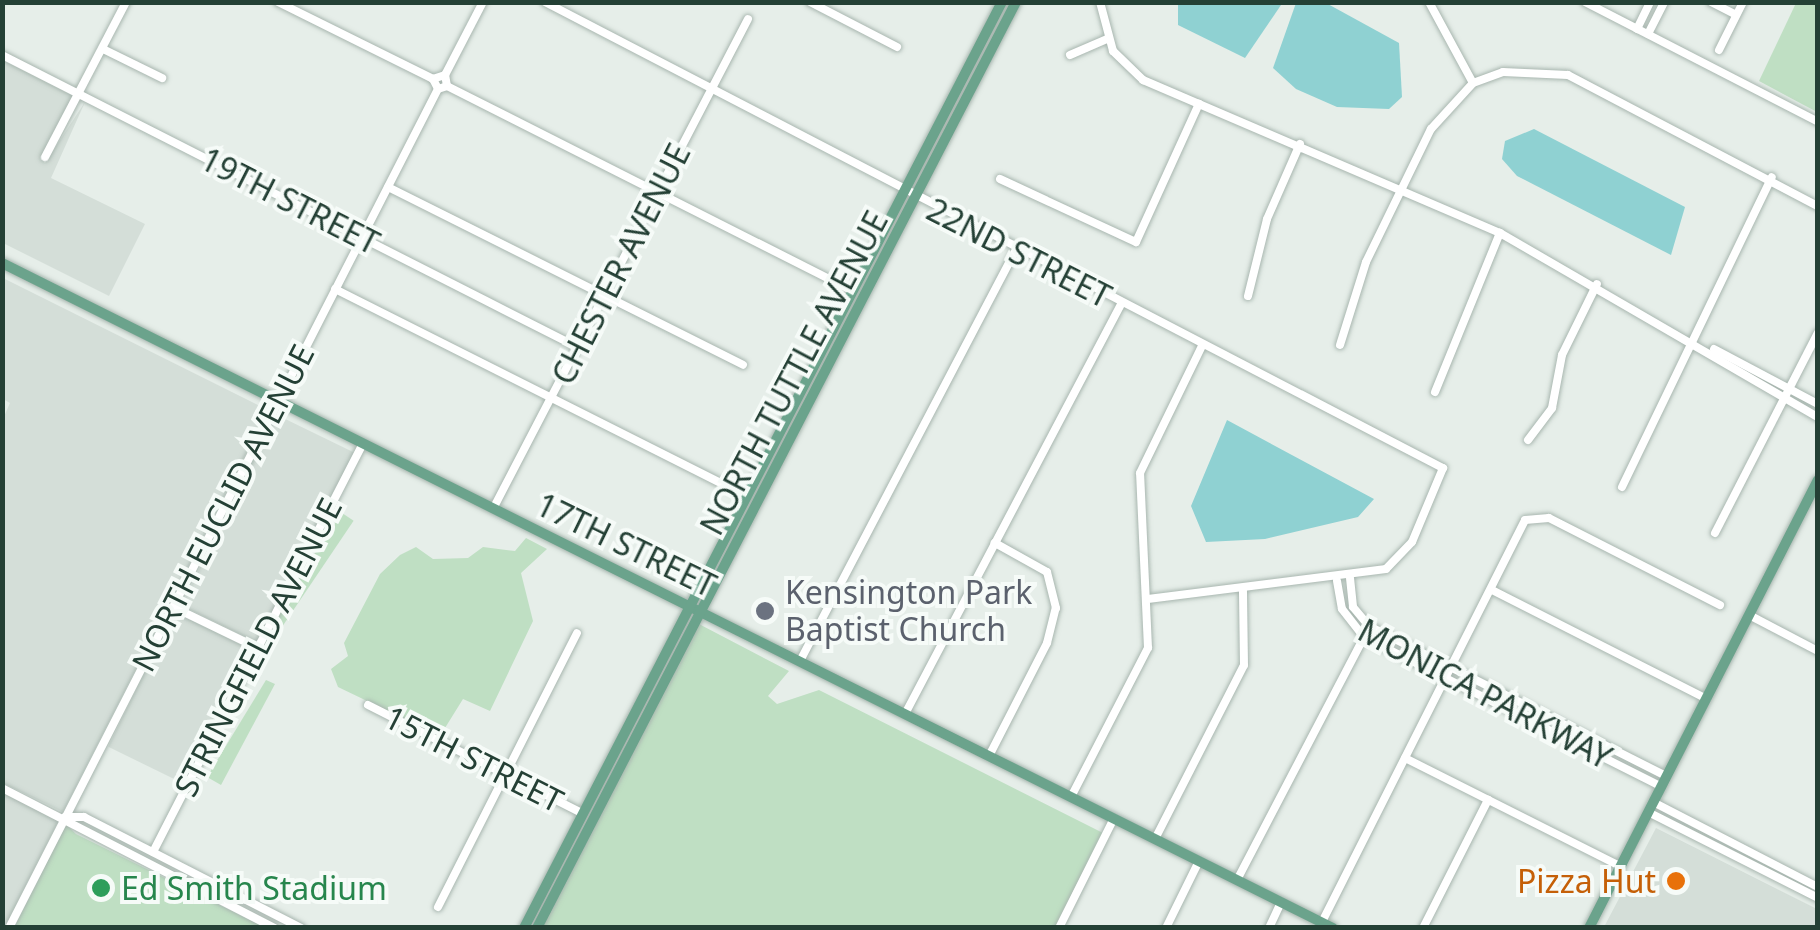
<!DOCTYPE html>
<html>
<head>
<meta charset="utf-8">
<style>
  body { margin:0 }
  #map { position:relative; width:1820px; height:930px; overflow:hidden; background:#e6eee9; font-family:"Noto Sans",sans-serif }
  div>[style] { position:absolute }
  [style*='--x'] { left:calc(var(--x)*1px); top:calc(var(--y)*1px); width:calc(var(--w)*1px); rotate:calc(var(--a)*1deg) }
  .built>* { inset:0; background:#d4ded8; transform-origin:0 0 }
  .green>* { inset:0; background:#bfdfc3; transform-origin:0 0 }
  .water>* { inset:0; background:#8fd1d2 }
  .roads { filter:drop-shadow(0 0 2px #a8b6af) drop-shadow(0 0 2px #a8b6af) }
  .minor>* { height:8px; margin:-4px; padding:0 4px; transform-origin:4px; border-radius:4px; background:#fff }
  .major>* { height:10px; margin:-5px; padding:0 5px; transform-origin:5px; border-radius:5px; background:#6ba38c }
  .dots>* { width:28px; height:28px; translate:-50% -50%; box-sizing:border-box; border:5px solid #f6fbf8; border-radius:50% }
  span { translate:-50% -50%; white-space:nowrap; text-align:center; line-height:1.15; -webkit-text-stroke:8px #f6fbf8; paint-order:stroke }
  .street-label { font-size:32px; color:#244035 }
  .worship-label { font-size:32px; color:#5b616d }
  .left { translate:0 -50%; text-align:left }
  .food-label { font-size:32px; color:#c56008 }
  .right { translate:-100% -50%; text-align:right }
  .leisure-label { font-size:32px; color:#27864d }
  .frame { position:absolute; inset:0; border:5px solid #244035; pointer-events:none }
</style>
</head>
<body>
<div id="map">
  <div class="built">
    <div style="clip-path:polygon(2px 60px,73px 96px,40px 159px,45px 163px,85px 102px,51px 178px,145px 224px,109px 296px,3px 243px)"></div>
    <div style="clip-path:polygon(3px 278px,268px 410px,63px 812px,3px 783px,2px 421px,10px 403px,3px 399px)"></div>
    <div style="left:275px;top:414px;width:88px;height:213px;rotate:26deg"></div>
    <div style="left:174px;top:612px;width:87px;height:150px;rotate:26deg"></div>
    <div style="clip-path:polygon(2px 792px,59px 820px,4px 928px,2px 927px)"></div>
    <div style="clip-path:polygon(1656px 828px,1817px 909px,1817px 927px,1604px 927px)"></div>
  </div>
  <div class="green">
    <div style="clip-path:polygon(1796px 3px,1817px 3px,1817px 112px,1759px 81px)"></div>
    <div style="left:342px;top:513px;width:14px;height:145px;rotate:34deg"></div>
    <div style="clip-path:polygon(526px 538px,547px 549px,521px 573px,533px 621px,490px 711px,463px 699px,440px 736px,338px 687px,331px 669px,348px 656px,344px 643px,380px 574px,400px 555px,416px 547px,433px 559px,468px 558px,483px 547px,515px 551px)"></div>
    <div style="clip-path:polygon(697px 623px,789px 671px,768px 696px,777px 704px,819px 690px,1103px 833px,1055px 927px,542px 928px)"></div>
    <div style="clip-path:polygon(266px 680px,275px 684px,221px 785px,207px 777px)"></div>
    <div style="clip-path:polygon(66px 824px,76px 834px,264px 927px,14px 928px)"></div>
  </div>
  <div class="water">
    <div style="clip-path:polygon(1178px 3px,1281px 2px,1281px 5px,1245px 58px,1178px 25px)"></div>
    <div style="clip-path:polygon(1296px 3px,1326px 3px,1399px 43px,1402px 97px,1389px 109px,1337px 107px,1296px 89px,1273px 68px)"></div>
    <div style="clip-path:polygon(1534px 129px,1685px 207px,1671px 255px,1517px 176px,1502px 159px,1505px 141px)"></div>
    <div style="clip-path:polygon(1227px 420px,1290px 454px,1374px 499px,1358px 517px,1265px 539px,1206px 542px,1191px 506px)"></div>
  </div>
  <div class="roads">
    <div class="minor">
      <div style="--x:278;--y:2;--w:173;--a:26.4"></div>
      <div style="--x:433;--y:79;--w:11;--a:63"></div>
      <div style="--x:438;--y:89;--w:9;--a:-18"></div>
      <div style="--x:447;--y:86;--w:11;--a:-100"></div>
      <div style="--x:445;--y:75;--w:13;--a:162"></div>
      <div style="--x:545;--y:2;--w:1012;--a:27.43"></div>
      <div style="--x:1443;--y:468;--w:80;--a:112.7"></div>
      <div style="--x:1412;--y:542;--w:37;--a:134"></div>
      <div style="--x:1386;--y:569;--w:238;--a:172.8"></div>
      <div style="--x:810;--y:2;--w:98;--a:27.3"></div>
      <div style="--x:1100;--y:2;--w:51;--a:75.1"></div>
      <div style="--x:1113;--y:51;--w:42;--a:44"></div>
      <div style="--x:1143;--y:80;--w:388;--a:23.2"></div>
      <div style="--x:1500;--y:233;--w:367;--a:30.1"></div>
      <div style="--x:1429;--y:2;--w:92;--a:61.5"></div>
      <div style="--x:1585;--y:2;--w:262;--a:27.2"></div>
      <div style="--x:1711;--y:2;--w:28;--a:27"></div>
      <div style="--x:1637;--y:29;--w:30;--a:-64"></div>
      <div style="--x:1648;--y:34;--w:36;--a:-63"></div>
      <div style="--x:103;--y:49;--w:66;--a:26.2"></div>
      <div style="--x:1719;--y:50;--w:54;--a:-63.4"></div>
      <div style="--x:2;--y:55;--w:645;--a:26.92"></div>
      <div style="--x:1070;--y:55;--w:40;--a:-23.4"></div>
      <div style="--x:445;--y:75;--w:82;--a:-62.5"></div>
      <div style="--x:447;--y:86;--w:452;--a:26.8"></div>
      <div style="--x:45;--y:157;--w:175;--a:-62.4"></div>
      <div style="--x:1000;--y:179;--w:150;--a:24.9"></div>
      <div style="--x:1136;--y:242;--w:152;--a:-65.5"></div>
      <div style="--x:388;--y:187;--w:397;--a:26.6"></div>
      <div style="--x:335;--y:289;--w:457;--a:26.7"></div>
      <div style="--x:1248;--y:296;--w:79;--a:-76.1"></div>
      <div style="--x:1267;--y:219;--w:82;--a:-66.3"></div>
      <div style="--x:1340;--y:345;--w:87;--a:-72.6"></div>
      <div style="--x:1366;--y:262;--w:148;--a:-64"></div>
      <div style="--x:1431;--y:129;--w:62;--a:-47.6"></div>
      <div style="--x:1473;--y:83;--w:32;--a:-20"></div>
      <div style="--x:1503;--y:72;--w:65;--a:2.6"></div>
      <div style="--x:1568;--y:75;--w:282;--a:27.7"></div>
      <div style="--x:1714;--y:349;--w:118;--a:27.9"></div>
      <div style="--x:1435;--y:392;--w:172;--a:-67.8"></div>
      <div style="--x:1528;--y:440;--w:40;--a:-53"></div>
      <div style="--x:1552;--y:408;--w:54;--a:-79.3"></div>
      <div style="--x:1562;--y:355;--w:79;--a:-63.8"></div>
      <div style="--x:1622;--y:487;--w:344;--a:-64.2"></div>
      <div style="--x:494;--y:507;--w:550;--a:-62.5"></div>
      <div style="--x:1715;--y:533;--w:225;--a:-62.8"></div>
      <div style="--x:1350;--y:578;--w:29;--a:84"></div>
      <div style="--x:1353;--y:607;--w:25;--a:50"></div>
      <div style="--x:1369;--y:626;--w:333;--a:26.8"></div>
      <div style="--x:1337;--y:581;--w:28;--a:80"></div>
      <div style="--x:1342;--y:609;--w:36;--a:52"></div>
      <div style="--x:1364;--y:637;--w:331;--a:26.7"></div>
      <div style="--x:1492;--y:590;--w:241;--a:26.9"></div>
      <div style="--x:173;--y:607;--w:94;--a:25.8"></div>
      <div style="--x:1749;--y:615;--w:78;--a:27.6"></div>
      <div style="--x:800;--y:661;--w:462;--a:-62.3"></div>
      <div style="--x:368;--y:705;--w:237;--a:26.8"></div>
      <div style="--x:905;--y:714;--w:463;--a:-62.2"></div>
      <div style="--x:989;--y:756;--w:127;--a:-62.8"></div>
      <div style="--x:1047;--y:643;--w:36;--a:-76"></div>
      <div style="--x:1056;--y:608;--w:37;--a:-104"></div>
      <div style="--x:1047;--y:572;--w:60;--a:-150.9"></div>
      <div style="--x:1405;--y:758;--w:241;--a:26.7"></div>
      <div style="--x:2;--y:788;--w:306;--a:27.2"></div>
      <div style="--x:1071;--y:797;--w:168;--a:-62.7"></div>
      <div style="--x:1148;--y:648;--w:175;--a:-92.6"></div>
      <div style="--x:1140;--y:473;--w:141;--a:-64"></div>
      <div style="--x:1653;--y:802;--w:186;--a:27.3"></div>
      <div style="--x:1648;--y:812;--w:191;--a:26.8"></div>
      <div style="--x:65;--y:817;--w:19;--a:0"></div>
      <div style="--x:84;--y:817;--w:244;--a:27.1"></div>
      <div style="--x:1155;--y:839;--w:195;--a:-62.9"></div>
      <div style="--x:1244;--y:665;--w:76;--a:-90.8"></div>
      <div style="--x:153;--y:852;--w:460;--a:-62.8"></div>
      <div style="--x:1237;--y:880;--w:276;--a:-62.4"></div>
      <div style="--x:438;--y:907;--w:307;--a:-63.1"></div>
      <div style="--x:1322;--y:922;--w:450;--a:-63.2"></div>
      <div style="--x:1525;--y:520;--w:24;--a:-5"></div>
      <div style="--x:1549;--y:518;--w:192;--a:27"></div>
      <div style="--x:9;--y:928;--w:942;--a:-62.92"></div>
      <div style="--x:1059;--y:928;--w:123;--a:-63.4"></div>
      <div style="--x:1166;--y:928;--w:75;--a:-63.8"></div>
      <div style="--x:1269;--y:928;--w:29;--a:-65"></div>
      <div style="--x:1423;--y:928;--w:144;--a:-63.1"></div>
    </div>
    <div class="major">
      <div style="--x:2;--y:263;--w:1488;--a:26.55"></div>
      <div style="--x:524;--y:928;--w:1042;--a:-62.7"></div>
      <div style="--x:537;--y:928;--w:1043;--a:-62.65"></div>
      <div style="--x:1589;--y:928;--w:503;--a:-62.93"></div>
    </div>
  </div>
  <div class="dots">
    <div style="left:765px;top:611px;background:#6b7280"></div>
    <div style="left:1676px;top:881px;background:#e8710a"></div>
    <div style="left:101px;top:888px;background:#2e9e5b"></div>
  </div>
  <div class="street-label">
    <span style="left:290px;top:201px;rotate:27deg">19TH STREET</span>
    <span style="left:1019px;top:253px;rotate:27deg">22ND STREET</span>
    <span style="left:621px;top:264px;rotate:-63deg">CHESTER AVENUE</span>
    <span style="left:794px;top:373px;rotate:-62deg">NORTH TUTTLE AVENUE</span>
    <span style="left:223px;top:508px;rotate:-63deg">NORTH EUCLID AVENUE</span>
    <span style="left:626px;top:545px;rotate:26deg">17TH STREET</span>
    <span style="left:258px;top:647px;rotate:-63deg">STRINGFIELD AVENUE</span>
    <span style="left:1485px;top:694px;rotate:28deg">MONICA PARKWAY</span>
    <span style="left:474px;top:759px;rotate:27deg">15TH STREET</span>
  </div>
  <div class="worship-label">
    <span class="left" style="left:785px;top:611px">Kensington Park<br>Baptist Church</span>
  </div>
  <div class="food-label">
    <span class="right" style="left:1656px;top:881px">Pizza Hut</span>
  </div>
  <div class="leisure-label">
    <span class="left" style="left:121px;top:888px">Ed Smith Stadium</span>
  </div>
  <div class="frame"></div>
</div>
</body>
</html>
